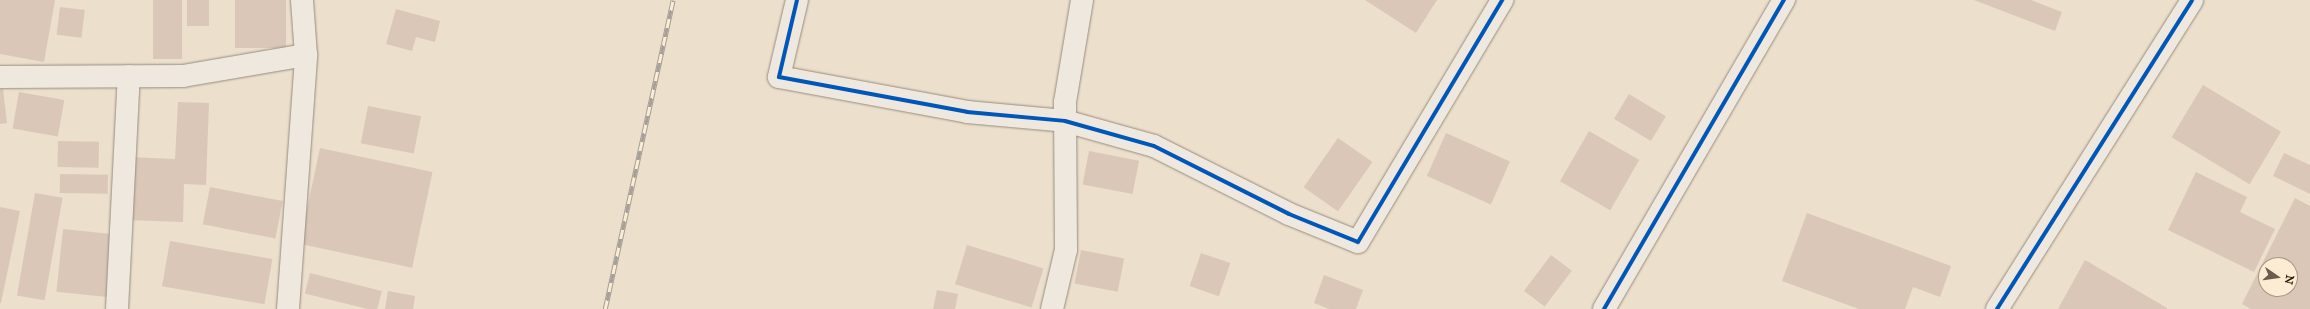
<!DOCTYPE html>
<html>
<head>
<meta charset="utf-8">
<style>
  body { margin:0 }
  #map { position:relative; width:2310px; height:309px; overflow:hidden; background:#ecdfcb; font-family:"IM FELL Great Primer",serif }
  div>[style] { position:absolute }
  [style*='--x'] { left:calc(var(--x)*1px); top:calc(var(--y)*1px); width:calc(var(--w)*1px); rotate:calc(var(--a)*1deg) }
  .building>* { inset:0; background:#dac7b8; transform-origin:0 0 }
  .roads { filter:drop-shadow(0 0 1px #968c80) drop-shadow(0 0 1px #968c80) }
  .minor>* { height:22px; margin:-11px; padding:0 11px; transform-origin:11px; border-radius:11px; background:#efe8de }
  .tertiary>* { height:22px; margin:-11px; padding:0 11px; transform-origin:11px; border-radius:11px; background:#efe8de }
  .rail>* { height:4.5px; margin-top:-2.25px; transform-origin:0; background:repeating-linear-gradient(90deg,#fcecd4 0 9px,#a7a098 0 18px); box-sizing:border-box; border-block:1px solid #a7a098 }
  .cycleway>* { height:4px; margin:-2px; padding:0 2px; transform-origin:2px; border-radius:2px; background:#0057b8 }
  span { translate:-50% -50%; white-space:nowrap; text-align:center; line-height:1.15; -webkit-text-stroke:3.5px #fcecd4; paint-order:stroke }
  .north { position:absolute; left:2258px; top:257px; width:40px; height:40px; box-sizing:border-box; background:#fcecd4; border:1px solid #a79683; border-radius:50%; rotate:103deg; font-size:11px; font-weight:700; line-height:16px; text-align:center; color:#271609 }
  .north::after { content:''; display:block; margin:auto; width:14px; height:18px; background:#6c5c4d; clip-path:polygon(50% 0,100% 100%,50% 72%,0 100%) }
</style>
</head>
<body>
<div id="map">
  <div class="building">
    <div style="clip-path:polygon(0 0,55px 0,44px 62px,0 54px)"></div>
    <div style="left:153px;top:0;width:29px;height:59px"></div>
    <div style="left:187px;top:0;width:22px;height:26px"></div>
    <div style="left:235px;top:0;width:51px;height:48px"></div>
    <div style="clip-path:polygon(1365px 0,1437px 0,1416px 33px)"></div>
    <div style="clip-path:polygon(1974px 0,2031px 0,2062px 12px,2055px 31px)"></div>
    <div style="left:60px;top:7px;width:25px;height:28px;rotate:7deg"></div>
    <div style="clip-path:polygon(396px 9px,440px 21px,435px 42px,416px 37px,412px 51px,386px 44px)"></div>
    <div style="left:2203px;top:85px;width:91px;height:61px;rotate:31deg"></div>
    <div style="clip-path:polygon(0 89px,3px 89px,7px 123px,0 124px)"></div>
    <div style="left:19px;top:92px;width:46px;height:37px;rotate:10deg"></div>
    <div style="left:1629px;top:94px;width:43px;height:29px;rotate:31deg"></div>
    <div style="clip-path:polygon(178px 102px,209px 103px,206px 185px,184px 184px,183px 222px,128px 220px,129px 157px,175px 159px)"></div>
    <div style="left:368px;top:106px;width:54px;height:38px;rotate:11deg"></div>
    <div style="left:1589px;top:131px;width:58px;height:58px;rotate:30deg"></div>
    <div style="left:1446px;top:133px;width:70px;height:47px;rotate:24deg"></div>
    <div style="left:1338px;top:138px;width:42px;height:60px;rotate:35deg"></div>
    <div style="left:58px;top:141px;width:41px;height:26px;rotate:1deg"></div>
    <div style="left:320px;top:148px;width:115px;height:98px;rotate:12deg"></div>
    <div style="left:1089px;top:151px;width:51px;height:34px;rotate:11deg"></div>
    <div style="clip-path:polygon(2284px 153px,2310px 165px,2310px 194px,2273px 176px)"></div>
    <div style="clip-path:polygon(2196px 172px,2247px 197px,2240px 212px,2275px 229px,2254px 272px,2168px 230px)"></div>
    <div style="left:60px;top:174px;width:48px;height:19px;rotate:1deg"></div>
    <div style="left:210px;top:187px;width:74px;height:38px;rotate:11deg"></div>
    <div style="left:35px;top:193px;width:28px;height:104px;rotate:10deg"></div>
    <div style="clip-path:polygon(evenodd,2295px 198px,2310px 206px,2310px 309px,2251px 309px,2242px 304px,2295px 198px,2266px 265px,2290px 265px,2290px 289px,2266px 289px,2266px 265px)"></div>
    <div style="clip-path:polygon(0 207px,20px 211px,1px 303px,0 303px)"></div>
    <div style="clip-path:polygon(1807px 213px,1951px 266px,1940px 297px,1913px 287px,1905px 309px,1859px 309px,1782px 281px)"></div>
    <div style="left:63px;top:229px;width:56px;height:63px;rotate:6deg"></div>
    <div style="left:170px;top:241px;width:104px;height:46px;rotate:10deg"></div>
    <div style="left:967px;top:245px;width:80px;height:41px;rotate:17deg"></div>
    <div style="left:1081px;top:250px;width:44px;height:34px;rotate:11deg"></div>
    <div style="left:1201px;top:253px;width:31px;height:35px;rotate:19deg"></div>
    <div style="left:1551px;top:255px;width:26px;height:45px;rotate:37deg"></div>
    <div style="clip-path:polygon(2085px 260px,2167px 308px,2167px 309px,2058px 309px)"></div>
    <div style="left:310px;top:273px;width:74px;height:21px;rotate:14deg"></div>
    <div style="clip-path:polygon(1324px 275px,1363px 290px,1356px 309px,1329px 309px,1314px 303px)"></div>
    <div style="clip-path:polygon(937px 290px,958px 294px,955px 309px,933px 309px)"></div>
    <div style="clip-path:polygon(388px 291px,415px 296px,413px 309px,385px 309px)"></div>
  </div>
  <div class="roads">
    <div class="minor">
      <div style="--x:797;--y:0;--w:79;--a:103.2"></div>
      <div style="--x:779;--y:77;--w:191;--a:10.5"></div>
      <div style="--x:967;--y:112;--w:98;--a:5.2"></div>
      <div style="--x:1065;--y:121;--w:92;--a:15.7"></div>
      <div style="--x:1154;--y:146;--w:151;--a:26.7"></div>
      <div style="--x:1289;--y:214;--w:74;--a:22.1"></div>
      <div style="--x:1358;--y:242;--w:282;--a:-59.2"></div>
      <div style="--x:0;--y:77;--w:183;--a:-0.3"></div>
      <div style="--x:183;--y:76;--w:125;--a:-9.7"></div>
      <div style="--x:117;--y:309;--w:233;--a:-87.1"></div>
      <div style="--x:288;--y:309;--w:255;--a:-85.9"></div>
      <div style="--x:306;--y:55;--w:55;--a:-94.2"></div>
      <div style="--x:1052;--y:309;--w:61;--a:-76.7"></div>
      <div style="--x:1066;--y:250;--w:148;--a:-90.4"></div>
      <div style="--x:1065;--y:102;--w:103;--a:-80.5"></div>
      <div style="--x:1604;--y:309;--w:358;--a:-59.8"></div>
    </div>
    <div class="tertiary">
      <div style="--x:1997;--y:309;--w:365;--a:-57.7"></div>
    </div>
  </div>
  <div class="rail">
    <div style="--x:605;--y:309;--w:316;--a:-77.6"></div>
  </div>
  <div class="cycleway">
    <div style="--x:797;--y:0;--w:79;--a:103.2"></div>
    <div style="--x:779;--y:77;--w:191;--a:10.5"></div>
    <div style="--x:967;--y:112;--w:98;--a:5.2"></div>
    <div style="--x:1065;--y:121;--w:92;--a:15.7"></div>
    <div style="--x:1154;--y:146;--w:151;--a:26.7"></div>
    <div style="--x:1289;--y:214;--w:74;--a:22.1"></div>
    <div style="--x:1358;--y:242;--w:282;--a:-59.2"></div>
    <div style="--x:1604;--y:309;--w:358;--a:-59.8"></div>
    <div style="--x:1997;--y:309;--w:365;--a:-57.7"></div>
  </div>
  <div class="north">N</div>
</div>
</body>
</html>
